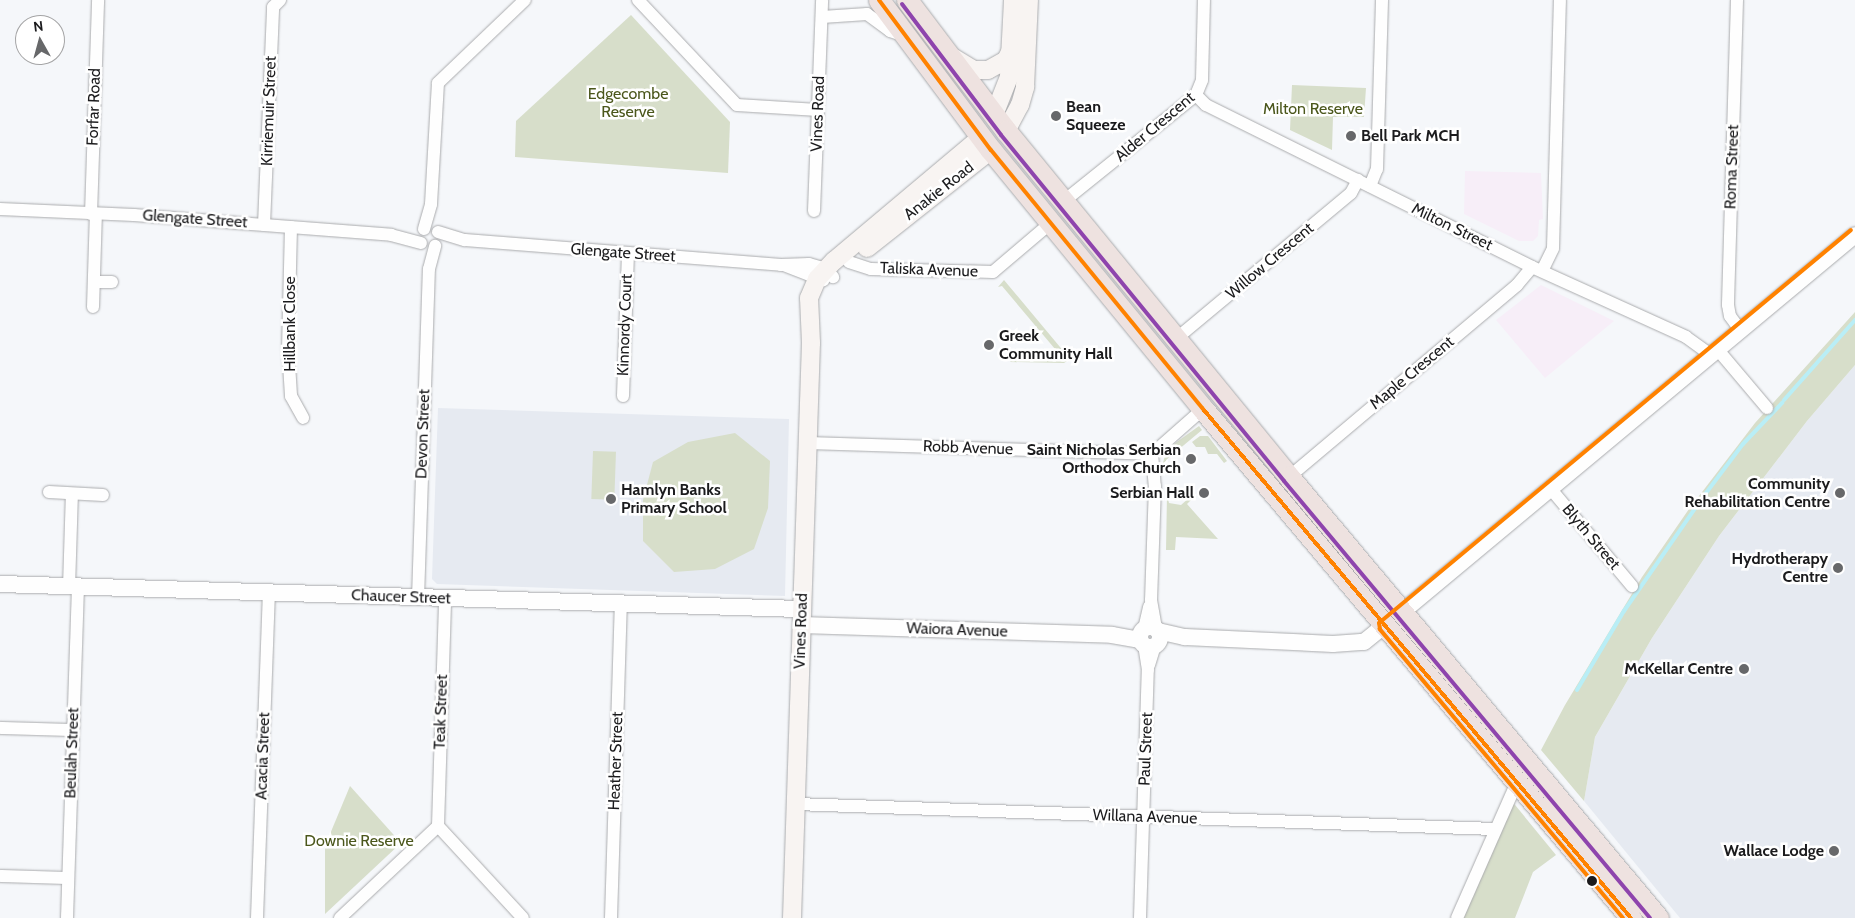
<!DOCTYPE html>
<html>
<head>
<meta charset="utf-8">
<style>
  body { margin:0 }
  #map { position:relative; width:1855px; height:918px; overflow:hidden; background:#f5f7fa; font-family:Cabin,sans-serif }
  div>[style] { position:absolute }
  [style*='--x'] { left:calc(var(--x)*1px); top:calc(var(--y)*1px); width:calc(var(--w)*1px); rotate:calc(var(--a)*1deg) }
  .commercial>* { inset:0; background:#f7eef8 }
  .built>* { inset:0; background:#e6eaf1 }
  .green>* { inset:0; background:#d7deca; transform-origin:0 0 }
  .stream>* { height:4px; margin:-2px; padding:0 2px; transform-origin:2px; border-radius:2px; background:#b9eef6 }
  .roads { filter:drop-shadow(0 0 1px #aaabad) drop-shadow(0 0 1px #aaabad) }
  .minor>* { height:12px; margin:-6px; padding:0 6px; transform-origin:6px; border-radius:6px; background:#fefefe }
  .tertiary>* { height:16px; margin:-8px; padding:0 8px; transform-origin:8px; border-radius:8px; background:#fefefe }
  .tertiary>.ring { margin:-8px; padding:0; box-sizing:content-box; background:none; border:16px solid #fefefe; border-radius:50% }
  .secondary>* { height:18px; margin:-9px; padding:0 9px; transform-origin:9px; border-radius:9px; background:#f8f4f2 }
  .trunk>* { height:21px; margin:-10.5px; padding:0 10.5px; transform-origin:10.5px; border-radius:10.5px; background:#eee2e0 }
  .bus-1>* { height:4px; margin:-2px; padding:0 2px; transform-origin:2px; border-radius:2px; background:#ff8200 }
  .bus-2>* { height:4px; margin:-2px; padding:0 2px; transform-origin:2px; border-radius:2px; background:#8e44ad }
  .bus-3>* { height:4px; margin:-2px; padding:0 2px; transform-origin:2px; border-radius:2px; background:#ff8200 }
  .dots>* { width:14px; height:14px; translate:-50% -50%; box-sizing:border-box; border:2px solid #fff; border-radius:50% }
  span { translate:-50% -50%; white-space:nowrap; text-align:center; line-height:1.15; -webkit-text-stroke:5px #fff; paint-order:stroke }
  .park-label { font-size:16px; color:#4b571c }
  .street-label { font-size:16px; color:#1b1b1d }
  .poi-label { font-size:16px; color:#1b1b1d; font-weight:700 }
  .left { translate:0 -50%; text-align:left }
  .right { translate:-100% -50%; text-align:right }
  .north { position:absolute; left:15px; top:15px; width:50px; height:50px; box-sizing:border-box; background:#fff; border:1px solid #a4a4a5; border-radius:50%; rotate:353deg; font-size:14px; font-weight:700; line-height:20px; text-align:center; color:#1b1b1d }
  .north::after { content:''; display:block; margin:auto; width:18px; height:22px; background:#67686a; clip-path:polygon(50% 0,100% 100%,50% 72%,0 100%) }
</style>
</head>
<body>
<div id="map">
  <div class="commercial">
    <div style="clip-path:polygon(1465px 171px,1541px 173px,1543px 219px,1539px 220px,1538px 236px,1533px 241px,1519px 241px,1464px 214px)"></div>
    <div style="clip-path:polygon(1541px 285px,1614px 321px,1545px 378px,1496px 320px)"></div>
  </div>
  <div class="built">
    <div style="clip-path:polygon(1855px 365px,1855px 918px,1680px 918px,1584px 801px,1595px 737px,1652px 638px,1719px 536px,1807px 421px)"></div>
    <div style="clip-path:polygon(438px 408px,789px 419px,785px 596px,437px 584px,432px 579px)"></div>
  </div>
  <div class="green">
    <div style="clip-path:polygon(631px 15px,730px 122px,728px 173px,515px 157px,516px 121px)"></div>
    <div style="clip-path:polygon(1292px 85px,1366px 88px,1364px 117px,1333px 117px,1332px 150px,1290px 130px)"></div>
    <div style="clip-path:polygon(1004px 280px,1070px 359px,1064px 363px,1010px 362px,1021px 353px,1026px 360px,1034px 354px,1040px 361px,1058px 360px,1058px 355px,1050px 355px,1055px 349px,1002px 286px,998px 287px)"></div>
    <div style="clip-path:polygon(1855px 312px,1855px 365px,1807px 421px,1719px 536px,1652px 638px,1595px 737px,1584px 801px,1541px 750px,1565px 705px,1642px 577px,1689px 509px,1755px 423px)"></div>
    <div style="clip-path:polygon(1199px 426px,1202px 430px,1166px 460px,1166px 466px,1162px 466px,1167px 449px)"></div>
    <div style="clip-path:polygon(735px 433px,770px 461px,768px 508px,754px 549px,715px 569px,674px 572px,643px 541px,643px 500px,653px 462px,688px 442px)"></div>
    <div style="clip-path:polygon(1200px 436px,1208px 436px,1227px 461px,1224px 463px,1217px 454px,1208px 454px,1205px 447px,1196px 447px,1192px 442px)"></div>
    <div style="left:593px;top:451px;width:23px;height:48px;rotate:2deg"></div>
    <div style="clip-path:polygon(1167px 495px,1169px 503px,1181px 505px,1189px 498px,1191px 500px,1187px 504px,1218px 539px,1176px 537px,1175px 550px,1166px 550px)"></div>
    <div style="clip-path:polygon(350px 786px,401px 843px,325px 914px,325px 846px)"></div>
    <div style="clip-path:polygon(1511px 800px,1556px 855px,1533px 872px,1515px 918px,1462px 918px)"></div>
  </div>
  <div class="stream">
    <div style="--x:1784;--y:400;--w:107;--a:-48.4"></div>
    <div style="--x:1577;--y:690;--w:92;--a:-59.3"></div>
    <div style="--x:1624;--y:611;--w:139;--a:-55.3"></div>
    <div style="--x:1703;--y:497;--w:66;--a:-53"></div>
    <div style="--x:1743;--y:444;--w:57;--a:-46.4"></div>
  </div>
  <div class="roads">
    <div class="minor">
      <div style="--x:638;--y:0;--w:144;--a:46.7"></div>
      <div style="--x:737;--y:105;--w:81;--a:3.5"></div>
      <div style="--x:1737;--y:0;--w:305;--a:91.7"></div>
      <div style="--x:1728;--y:305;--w:11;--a:80"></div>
      <div style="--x:1730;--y:316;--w:17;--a:54"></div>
      <div style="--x:822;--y:17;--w:45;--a:-3.8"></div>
      <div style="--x:867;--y:14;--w:29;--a:36"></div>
      <div style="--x:890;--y:31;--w:13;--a:18"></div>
      <div style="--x:1196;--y:95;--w:14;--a:45"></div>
      <div style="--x:1206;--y:105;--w:364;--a:26.4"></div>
      <div style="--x:1532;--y:267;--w:169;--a:24.4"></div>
      <div style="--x:1686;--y:337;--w:31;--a:36"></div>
      <div style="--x:1370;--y:186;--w:18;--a:-68"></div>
      <div style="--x:1377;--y:169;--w:169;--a:-88.3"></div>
      <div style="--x:1064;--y:201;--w:169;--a:-38.8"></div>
      <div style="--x:1196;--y:95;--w:16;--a:-68"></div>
      <div style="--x:1202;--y:80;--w:80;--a:-88.6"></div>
      <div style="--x:0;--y:209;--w:134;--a:2.6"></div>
      <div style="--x:134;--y:215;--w:258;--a:4.4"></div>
      <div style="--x:391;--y:235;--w:31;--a:15"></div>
      <div style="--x:814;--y:211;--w:211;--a:-87.8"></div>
      <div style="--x:91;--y:214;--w:214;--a:-88.1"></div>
      <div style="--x:264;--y:225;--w:218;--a:-87.6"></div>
      <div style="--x:273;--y:7;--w:10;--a:-45"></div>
      <div style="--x:291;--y:227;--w:121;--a:91.4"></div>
      <div style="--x:288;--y:348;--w:48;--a:86.4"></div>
      <div style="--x:291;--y:396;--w:25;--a:61"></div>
      <div style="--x:424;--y:229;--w:26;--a:-74"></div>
      <div style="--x:431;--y:204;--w:121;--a:-86.7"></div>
      <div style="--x:438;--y:83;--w:120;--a:-43.7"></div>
      <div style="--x:438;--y:232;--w:28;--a:17"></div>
      <div style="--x:465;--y:240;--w:317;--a:4.5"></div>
      <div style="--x:781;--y:265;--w:28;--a:-2"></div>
      <div style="--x:809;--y:264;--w:18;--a:16"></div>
      <div style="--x:826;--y:269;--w:11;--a:49"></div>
      <div style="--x:849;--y:262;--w:23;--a:18"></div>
      <div style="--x:871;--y:269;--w:122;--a:1.4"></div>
      <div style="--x:993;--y:272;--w:77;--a:-40.3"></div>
      <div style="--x:786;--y:266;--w:40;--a:21"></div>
      <div style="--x:1542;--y:271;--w:25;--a:-64"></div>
      <div style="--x:1553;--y:248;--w:248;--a:-88.4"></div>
      <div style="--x:95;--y:282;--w:17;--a:0"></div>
      <div style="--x:93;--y:307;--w:93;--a:-88.2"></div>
      <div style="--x:1177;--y:338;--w:226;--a:-39.8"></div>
      <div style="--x:1351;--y:193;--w:15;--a:-62"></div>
      <div style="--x:1718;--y:350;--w:76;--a:49.8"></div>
      <div style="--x:623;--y:396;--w:143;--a:-88"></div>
      <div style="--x:806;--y:443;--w:346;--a:1.8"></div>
      <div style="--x:1152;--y:454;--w:68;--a:-41.4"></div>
      <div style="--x:1152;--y:454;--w:32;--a:85"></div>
      <div style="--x:1155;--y:486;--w:114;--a:92"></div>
      <div style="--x:1151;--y:600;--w:29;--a:80"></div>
      <div style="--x:1289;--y:477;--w:298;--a:-40.1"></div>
      <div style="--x:1517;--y:285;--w:23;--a:-50"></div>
      <div style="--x:1550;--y:488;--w:128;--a:50.1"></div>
      <div style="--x:49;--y:492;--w:54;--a:3.2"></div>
      <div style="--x:69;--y:587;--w:93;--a:-88.2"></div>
      <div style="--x:418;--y:598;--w:329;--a:-88.1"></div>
      <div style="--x:429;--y:269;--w:24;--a:-75"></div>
      <div style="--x:1144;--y:629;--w:23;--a:-77"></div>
      <div style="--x:1149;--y:665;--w:21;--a:-73"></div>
      <div style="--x:0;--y:728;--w:73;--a:1.6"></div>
      <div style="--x:796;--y:804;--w:699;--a:2.05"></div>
      <div style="--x:438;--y:826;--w:228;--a:-88.2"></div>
      <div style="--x:438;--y:826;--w:125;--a:47.3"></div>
      <div style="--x:0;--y:876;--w:68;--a:1.7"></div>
      <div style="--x:67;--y:918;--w:330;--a:-88.1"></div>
      <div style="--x:257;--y:918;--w:325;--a:-87.9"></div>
      <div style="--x:340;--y:918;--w:134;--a:-43.2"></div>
      <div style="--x:611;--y:918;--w:314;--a:-88.2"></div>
      <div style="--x:1140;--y:918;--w:248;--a:-88.2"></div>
      <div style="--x:1148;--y:670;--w:26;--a:-99"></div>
      <div style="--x:1457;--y:918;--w:151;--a:-66.2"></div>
    </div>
    <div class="tertiary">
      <div style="--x:0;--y:584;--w:801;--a:1.79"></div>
      <div style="--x:1402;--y:612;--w:589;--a:-39.77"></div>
      <div style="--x:801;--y:625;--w:311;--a:1.8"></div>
      <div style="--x:1112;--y:635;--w:29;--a:10"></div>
      <div class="ring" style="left:1140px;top:627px;width:4px;height:4px"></div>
      <div style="--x:1158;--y:631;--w:28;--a:13"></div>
      <div style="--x:1185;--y:637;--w:148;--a:2.7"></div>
      <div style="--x:1333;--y:644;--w:31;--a:-4"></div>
      <div style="--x:1364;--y:642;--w:27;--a:-39"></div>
    </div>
    <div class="secondary">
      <div style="--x:954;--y:58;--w:23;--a:31"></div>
      <div style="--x:974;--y:70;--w:14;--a:0"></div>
      <div style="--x:988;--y:70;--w:21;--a:-29"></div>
      <div style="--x:1006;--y:60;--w:11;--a:-63"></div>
      <div style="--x:994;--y:115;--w:41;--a:-68.5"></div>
      <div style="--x:1009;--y:77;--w:77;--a:-87"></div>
      <div style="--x:1006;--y:131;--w:30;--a:-62"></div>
      <div style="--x:1020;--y:105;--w:19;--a:-74"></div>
      <div style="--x:1025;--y:87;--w:87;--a:-87.4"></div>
      <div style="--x:867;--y:248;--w:158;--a:-38.3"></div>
      <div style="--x:792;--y:918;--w:575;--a:-88.11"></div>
      <div style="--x:811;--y:343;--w:45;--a:-92.5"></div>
      <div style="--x:809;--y:298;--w:21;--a:-67"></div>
      <div style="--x:817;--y:279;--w:25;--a:-47"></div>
      <div style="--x:834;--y:261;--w:192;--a:-40.1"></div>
    </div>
    <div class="trunk">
      <div style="--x:879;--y:0;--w:187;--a:53.3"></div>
      <div style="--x:991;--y:150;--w:335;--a:50.7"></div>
      <div style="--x:1203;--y:409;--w:665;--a:49.94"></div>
      <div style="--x:907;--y:0;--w:164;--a:52.9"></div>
      <div style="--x:1006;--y:131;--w:447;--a:50.7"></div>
      <div style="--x:1289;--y:477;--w:575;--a:50.08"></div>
    </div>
  </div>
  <div class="bus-1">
    <div style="--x:879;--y:0;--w:187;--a:53.3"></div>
    <div style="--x:991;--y:150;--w:335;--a:50.7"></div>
    <div style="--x:1203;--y:409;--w:665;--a:49.94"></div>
  </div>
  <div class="bus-2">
    <div style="--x:902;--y:4;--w:164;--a:52.9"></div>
    <div style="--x:1001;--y:135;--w:447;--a:50.7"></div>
    <div style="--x:1284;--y:481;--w:570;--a:50.05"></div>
  </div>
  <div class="bus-3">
    <div style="--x:1623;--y:918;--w:378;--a:-130.1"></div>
    <div style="--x:1380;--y:629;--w:6;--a:-99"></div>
    <div style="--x:1379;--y:623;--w:614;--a:-39.78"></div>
  </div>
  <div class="dots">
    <div style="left:1056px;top:116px;background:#67686a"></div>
    <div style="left:1351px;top:136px;background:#67686a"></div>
    <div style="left:989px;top:345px;background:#67686a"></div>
    <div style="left:1191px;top:459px;background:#67686a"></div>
    <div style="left:1204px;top:493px;background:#67686a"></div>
    <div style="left:1840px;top:493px;background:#67686a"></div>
    <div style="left:611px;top:499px;background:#67686a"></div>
    <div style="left:1838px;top:568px;background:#67686a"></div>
    <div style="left:1744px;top:669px;background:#67686a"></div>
    <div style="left:1834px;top:851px;background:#67686a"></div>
    <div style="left:1592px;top:881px;background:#1b1b1d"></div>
  </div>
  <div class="park-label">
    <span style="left:628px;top:103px">Edgecombe<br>Reserve</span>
    <span style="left:1313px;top:109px">Milton Reserve</span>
    <span style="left:359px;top:841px">Downie Reserve</span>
  </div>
  <div class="street-label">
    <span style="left:94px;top:107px;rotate:-88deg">Forfar Road</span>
    <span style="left:269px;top:111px;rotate:-88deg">Kirriemuir Street</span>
    <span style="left:818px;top:114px;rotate:-88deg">Vines Road</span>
    <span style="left:1155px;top:127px;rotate:-40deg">Alder Crescent</span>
    <span style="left:1732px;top:167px;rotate:-88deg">Roma Street</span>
    <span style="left:939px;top:191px;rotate:-38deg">Anakie Road</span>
    <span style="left:195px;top:219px;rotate:4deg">Glengate Street</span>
    <span style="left:1452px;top:227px;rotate:26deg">Milton Street</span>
    <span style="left:623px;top:253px;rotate:4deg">Glengate Street</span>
    <span style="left:1270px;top:261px;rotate:-40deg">Willow Crescent</span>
    <span style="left:929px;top:270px;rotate:2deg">Taliska Avenue</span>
    <span style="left:290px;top:324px;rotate:-90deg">Hillbank Close</span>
    <span style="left:625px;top:325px;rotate:-88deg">Kinnordy Court</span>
    <span style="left:1412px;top:373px;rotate:-40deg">Maple Crescent</span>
    <span style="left:423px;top:434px;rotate:-88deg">Devon Street</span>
    <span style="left:968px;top:448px;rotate:2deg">Robb Avenue</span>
    <span style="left:1591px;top:537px;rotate:50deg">Blyth Street</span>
    <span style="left:401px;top:597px;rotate:2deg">Chaucer Street</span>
    <span style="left:957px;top:630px;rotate:2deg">Waiora Avenue</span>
    <span style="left:801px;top:631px;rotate:-88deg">Vines Road</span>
    <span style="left:441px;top:712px;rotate:-88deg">Teak Street</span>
    <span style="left:1146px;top:749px;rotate:-88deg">Paul Street</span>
    <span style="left:72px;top:753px;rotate:-88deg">Beulah Street</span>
    <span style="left:263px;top:756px;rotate:-88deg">Acacia Street</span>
    <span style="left:616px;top:761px;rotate:-88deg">Heather Street</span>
    <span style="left:1145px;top:817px;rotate:2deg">Willana Avenue</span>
  </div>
  <div class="poi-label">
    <span class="left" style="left:1066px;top:116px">Bean<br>Squeeze</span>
    <span class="left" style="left:1361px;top:136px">Bell Park MCH</span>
    <span class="left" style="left:999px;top:345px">Greek<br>Community Hall</span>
    <span class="right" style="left:1181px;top:459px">Saint Nicholas Serbian<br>Orthodox Church</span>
    <span class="right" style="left:1830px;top:493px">Community<br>Rehabilitation Centre</span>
    <span class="left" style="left:621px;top:499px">Hamlyn Banks<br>Primary School</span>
    <span class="right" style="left:1194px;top:493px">Serbian Hall</span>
    <span class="right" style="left:1828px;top:568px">Hydrotherapy<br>Centre</span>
    <span class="right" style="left:1733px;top:669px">McKellar Centre</span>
    <span class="right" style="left:1824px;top:851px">Wallace Lodge</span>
  </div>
  <div class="north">N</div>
</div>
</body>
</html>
